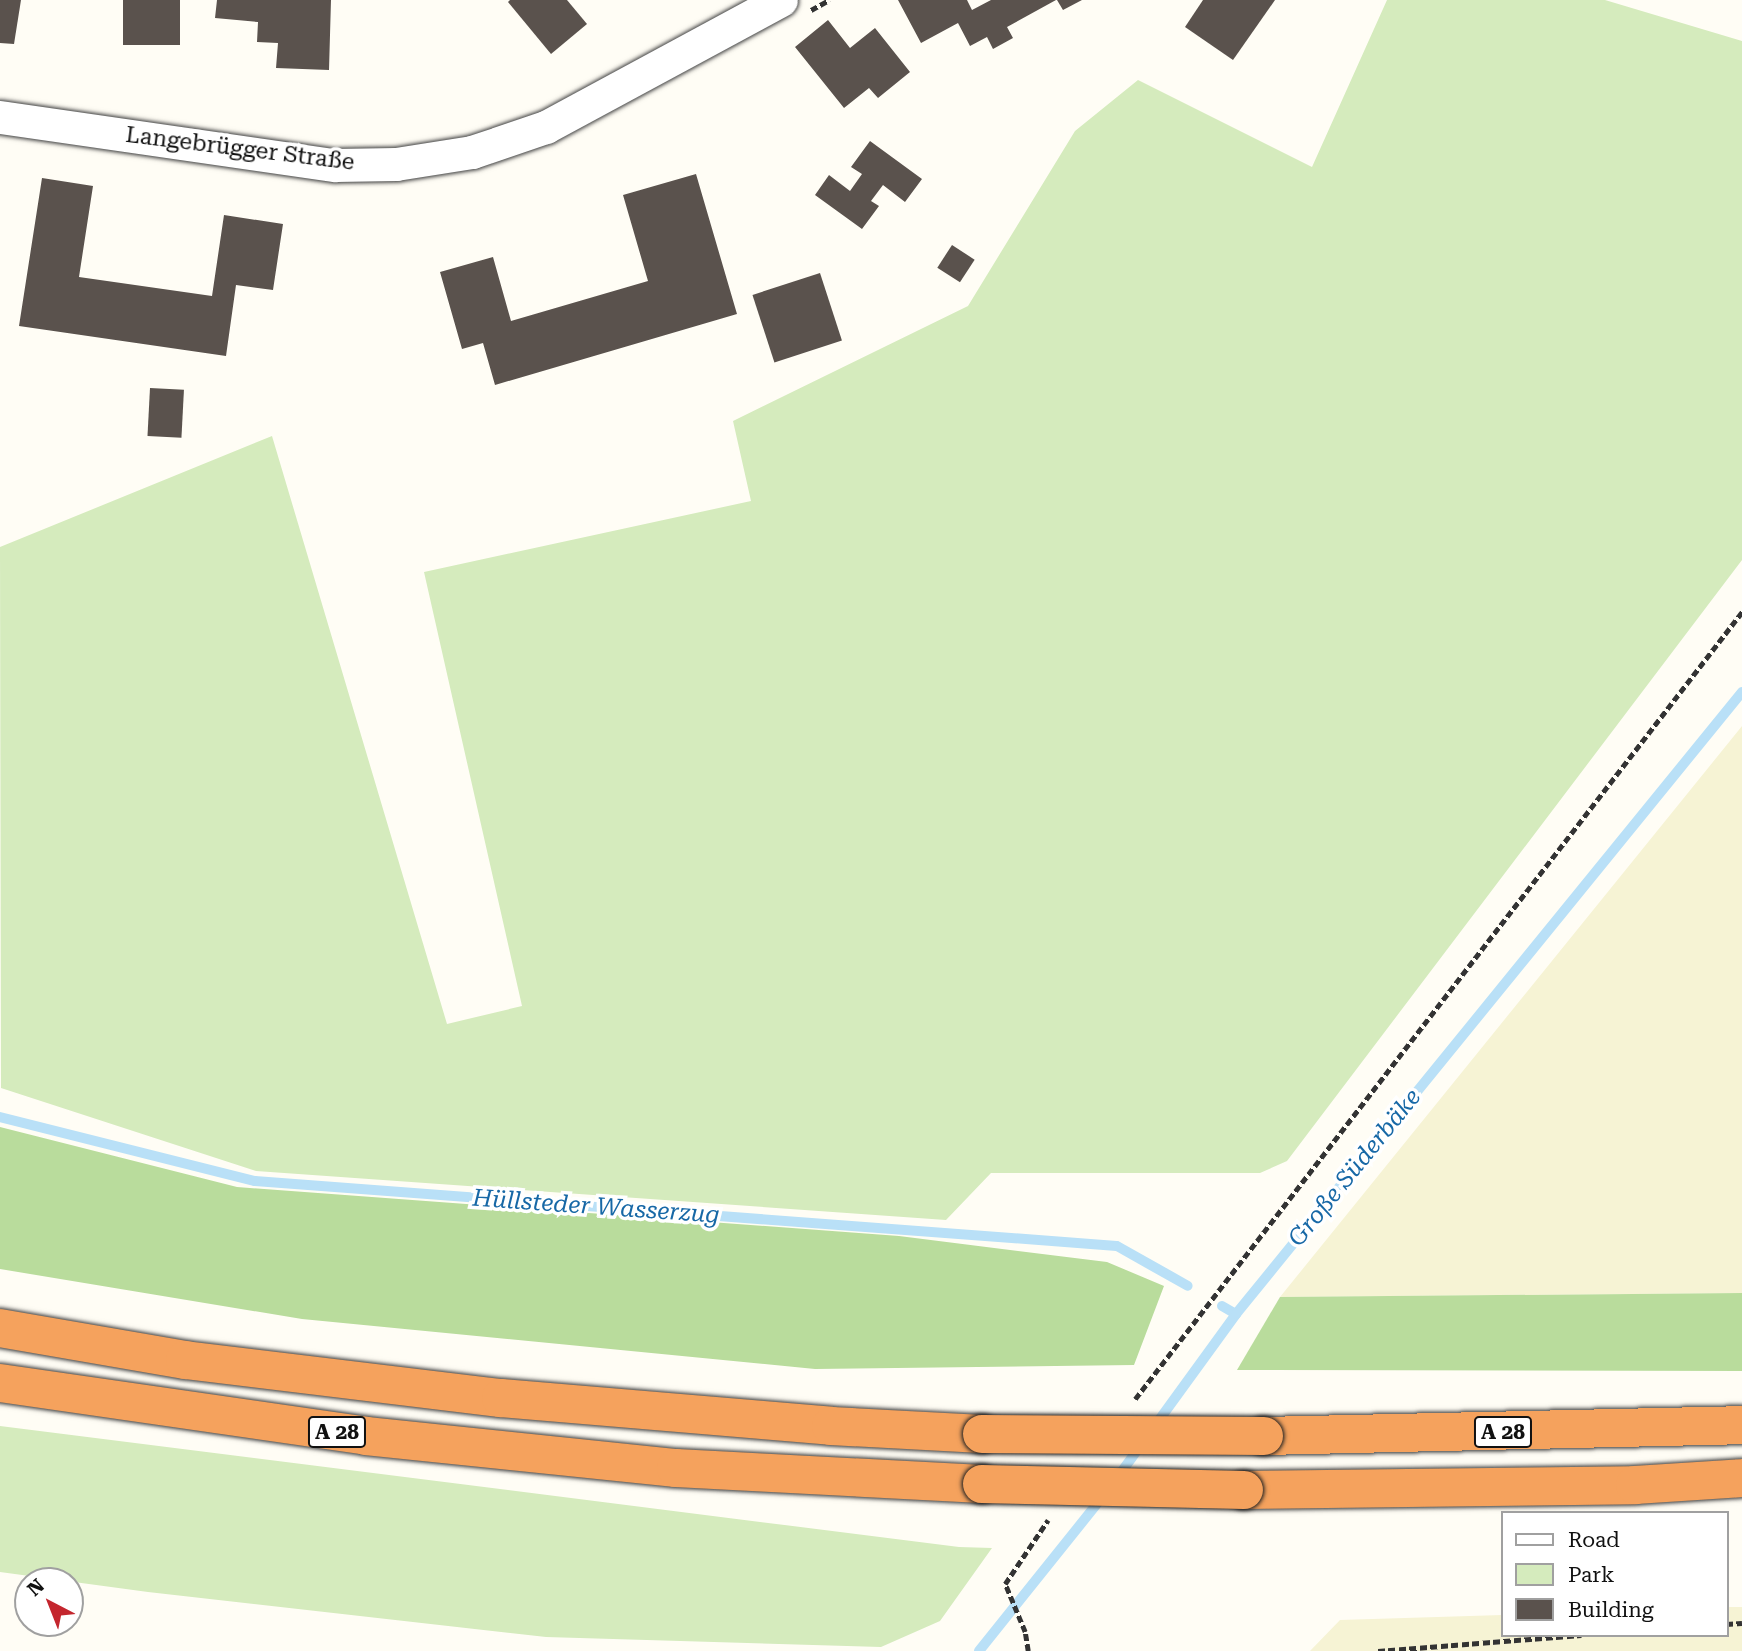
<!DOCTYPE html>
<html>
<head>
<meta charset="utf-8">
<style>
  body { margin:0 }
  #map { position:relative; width:1742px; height:1651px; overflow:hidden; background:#fffdf5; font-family:"Roboto Serif",serif }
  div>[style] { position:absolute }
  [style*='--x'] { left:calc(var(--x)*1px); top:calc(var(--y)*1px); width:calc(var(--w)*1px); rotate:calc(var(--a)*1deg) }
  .farmland>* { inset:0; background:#f6f3d4 }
  .green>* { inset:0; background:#d5ebbd }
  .forest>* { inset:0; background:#b9dc9c }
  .stream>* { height:10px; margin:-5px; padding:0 5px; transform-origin:5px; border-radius:5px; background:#b9e0f7 }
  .building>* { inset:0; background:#5a524d; transform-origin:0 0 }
  .path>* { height:4.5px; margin-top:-2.25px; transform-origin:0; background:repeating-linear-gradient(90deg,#333 0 7px,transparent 0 10.5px) }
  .roads { filter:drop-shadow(0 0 2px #444) drop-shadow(0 0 2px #444) }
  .minor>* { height:33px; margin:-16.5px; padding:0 16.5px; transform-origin:16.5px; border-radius:16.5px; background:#fff }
  .highway>* { height:38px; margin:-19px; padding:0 19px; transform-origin:19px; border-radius:19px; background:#f5a25d }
  .bridges { filter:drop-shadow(0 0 2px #222) drop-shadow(0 0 2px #222) }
  .highway-bridge>* { height:38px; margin:-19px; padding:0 19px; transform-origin:19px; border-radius:19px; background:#f5a25d }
  span { translate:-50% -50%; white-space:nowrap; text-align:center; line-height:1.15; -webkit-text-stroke:7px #fff; paint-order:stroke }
  .shield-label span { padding:2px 5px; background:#fff; border:2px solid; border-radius:5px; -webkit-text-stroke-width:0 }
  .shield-label { font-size:21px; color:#111; font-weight:700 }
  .street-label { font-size:23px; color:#111 }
  .water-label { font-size:24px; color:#1768a6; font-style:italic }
  .legend { position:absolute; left:1501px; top:1511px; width:228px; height:126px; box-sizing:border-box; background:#fff; border:2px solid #a0a0a0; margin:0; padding:9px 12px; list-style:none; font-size:21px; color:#111 }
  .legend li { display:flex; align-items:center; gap:14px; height:35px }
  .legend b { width:35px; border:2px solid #a0a0a0 }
  .north { position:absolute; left:14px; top:1567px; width:70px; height:70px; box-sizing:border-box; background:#fff; border:2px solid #a0a0a0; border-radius:50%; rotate:318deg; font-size:19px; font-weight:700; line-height:28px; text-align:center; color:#111 }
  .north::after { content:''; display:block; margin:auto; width:24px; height:32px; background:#c4262e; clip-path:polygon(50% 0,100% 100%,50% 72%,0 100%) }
</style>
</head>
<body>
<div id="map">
  <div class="farmland">
    <div style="clip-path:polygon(1742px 726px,1742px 1293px,1280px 1297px,1738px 731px)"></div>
    <div style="clip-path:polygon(1726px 1607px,1742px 1607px,1742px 1651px,1310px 1651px,1340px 1620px,1502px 1615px,1502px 1635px,1726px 1635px)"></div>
  </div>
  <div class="green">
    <div style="clip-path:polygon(1387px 0,1605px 0,1742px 41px,1742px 560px,1287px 1161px,1260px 1173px,991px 1173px,946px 1220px,256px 1171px,1px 1088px,0 547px,272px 436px,447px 1024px,522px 1006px,424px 572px,751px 501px,733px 421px,968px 306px,1075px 131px,1138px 80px,1312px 167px)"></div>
    <div style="clip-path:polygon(0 1426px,959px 1547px,992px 1548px,940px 1621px,881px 1647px,546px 1637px,148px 1592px,0 1572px)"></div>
  </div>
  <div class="forest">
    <div style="clip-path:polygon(0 1127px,237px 1187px,899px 1236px,1107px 1262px,1164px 1286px,1134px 1365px,815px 1369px,302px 1319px,0 1269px)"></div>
    <div style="clip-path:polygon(1742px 1293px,1742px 1371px,1237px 1370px,1280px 1297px)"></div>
  </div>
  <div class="stream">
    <div style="--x:0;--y:1117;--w:263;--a:14.1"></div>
    <div style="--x:255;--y:1181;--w:864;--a:4.31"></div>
    <div style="--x:1117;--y:1246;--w:81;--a:29.4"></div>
    <div style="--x:1222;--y:1306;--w:16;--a:30"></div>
    <div style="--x:1154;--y:1427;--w:140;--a:-54"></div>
    <div style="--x:1236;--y:1314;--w:802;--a:-50.87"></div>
    <div style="--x:1117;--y:1478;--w:41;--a:-54"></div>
    <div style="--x:979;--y:1651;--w:200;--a:-51.3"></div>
  </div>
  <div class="building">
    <div style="clip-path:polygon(0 0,21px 0,14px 44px,0 43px)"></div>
    <div style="left:123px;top:0;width:57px;height:45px"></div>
    <div style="clip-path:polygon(217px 0,331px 0,329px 70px,276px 68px,278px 43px,257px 42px,258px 22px,215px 18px)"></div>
    <div style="clip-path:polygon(510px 0,567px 0,587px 24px,551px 54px,508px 2px)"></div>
    <div style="clip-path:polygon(898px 0,967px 0,972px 10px,991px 0,1056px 0,1007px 27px,1013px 38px,993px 49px,987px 37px,970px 46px,958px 23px,921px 43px)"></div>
    <div style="clip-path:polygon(1057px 0,1082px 0,1063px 10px)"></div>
    <div style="clip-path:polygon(1203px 0,1275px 0,1233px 60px,1185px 27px)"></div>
    <div style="clip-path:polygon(828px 20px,850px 48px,875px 28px,910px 72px,878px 98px,869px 88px,844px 108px,795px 47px)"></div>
    <div style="clip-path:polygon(870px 141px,922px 179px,905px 202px,883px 185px,871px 201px,879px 206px,862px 229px,815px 195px,829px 175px,850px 191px,862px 174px,851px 167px)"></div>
    <div style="clip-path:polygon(696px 174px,737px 314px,495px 385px,483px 343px,462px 349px,440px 272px,493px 257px,511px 321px,648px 281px,623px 195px)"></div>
    <div style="clip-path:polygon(42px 178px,93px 186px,79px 277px,212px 296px,224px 215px,283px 224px,273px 290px,236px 285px,226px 356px,19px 326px)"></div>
    <div style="left:952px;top:245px;width:27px;height:27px;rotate:33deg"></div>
    <div style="left:820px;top:273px;width:71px;height:71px;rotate:72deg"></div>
    <div style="left:150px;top:388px;width:34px;height:48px;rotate:3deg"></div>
  </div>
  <div class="path">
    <div style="--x:811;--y:10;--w:21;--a:-29"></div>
    <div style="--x:1135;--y:1399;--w:994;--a:-52.36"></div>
    <div style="--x:1726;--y:1624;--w:16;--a:-4"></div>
    <div style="--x:1028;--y:1651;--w:19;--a:-99"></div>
    <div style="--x:1025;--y:1632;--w:52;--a:-112.6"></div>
    <div style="--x:1005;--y:1584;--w:77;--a:-56.1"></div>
    <div style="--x:1378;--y:1651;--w:204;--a:-4.5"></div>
  </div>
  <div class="roads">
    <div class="minor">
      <div style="--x:0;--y:117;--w:338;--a:8.2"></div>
      <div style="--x:335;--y:165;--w:61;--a:-0.9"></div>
      <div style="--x:396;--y:164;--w:77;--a:-9"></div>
      <div style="--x:472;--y:152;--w:78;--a:-18.7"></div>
      <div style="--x:546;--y:127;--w:267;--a:-28.4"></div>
    </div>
    <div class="highway">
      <div style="--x:0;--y:1328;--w:188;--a:9.8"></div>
      <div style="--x:185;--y:1360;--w:318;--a:6.9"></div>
      <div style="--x:501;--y:1398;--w:331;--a:4.8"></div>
      <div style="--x:831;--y:1426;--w:151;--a:3"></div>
      <div style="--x:0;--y:1383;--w:370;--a:8.2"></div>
      <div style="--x:366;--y:1436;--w:312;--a:5.9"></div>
      <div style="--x:676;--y:1468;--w:306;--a:3"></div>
      <div style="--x:1264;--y:1436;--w:478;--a:-1.3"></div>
      <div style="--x:1244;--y:1490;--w:391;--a:-0.7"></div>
      <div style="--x:1635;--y:1485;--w:107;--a:-3.7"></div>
    </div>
  </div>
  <div class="bridges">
    <div class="highway-bridge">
      <div style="--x:982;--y:1434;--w:282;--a:0.4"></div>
      <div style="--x:982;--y:1484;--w:262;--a:1.3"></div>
    </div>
  </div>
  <div class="shield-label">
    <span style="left:337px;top:1432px">A 28</span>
    <span style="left:1503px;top:1432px">A 28</span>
  </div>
  <div class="street-label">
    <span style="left:240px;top:149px;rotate:7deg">Langebrügger Straße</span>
  </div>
  <div class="water-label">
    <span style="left:1355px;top:1168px;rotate:-51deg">Große Süderbäke</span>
    <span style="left:596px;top:1207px;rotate:4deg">Hüllsteder Wasserzug</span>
  </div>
  <ul class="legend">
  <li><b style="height:9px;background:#fff"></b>Road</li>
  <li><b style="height:19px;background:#d5ebbd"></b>Park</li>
  <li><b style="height:19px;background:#5a524d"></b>Building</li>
  </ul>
  <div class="north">N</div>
</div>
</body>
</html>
